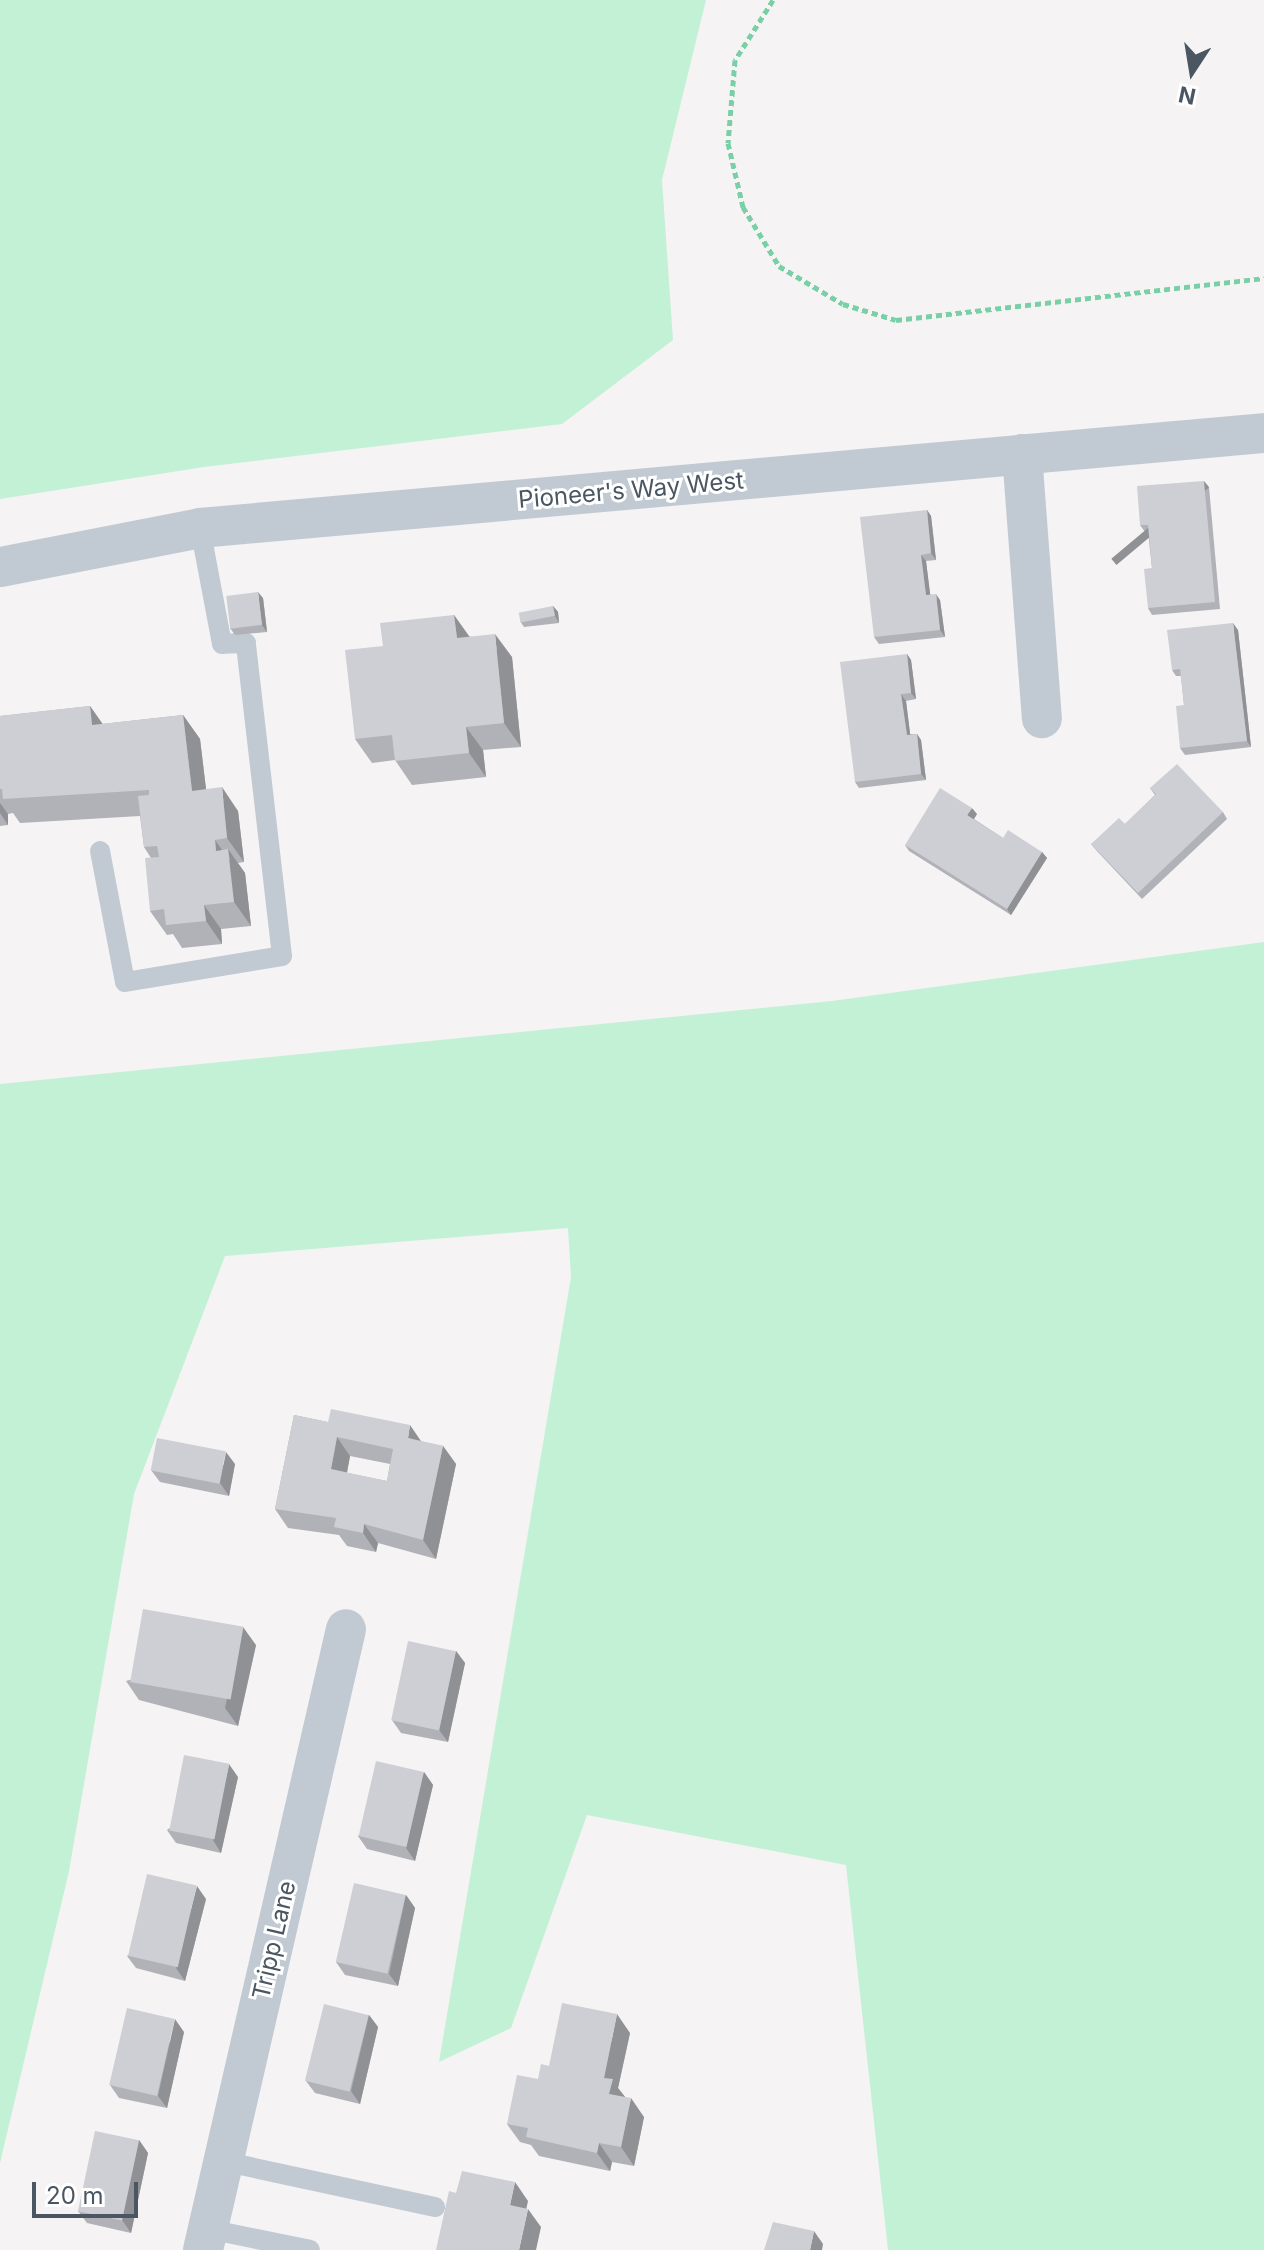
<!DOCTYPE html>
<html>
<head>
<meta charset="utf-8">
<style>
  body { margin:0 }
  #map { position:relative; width:1264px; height:2250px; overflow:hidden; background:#f5f3f3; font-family:Inter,sans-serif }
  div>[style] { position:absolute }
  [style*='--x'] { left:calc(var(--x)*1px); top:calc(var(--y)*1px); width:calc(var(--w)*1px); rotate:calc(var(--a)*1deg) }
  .green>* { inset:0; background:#c3f1d5 }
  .path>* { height:5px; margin-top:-2.5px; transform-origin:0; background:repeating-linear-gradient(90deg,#7ad0a6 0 6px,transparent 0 10px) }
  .lane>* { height:20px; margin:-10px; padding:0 10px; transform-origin:10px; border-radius:10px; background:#c1cad2 }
  .street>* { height:40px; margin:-20px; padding:0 20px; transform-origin:20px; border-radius:20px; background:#c1cad2 }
  .wall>* { inset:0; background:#b0b2b7 }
  .shaded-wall>* { inset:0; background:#909195; transform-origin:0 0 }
  .building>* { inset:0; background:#cdcfd5; transform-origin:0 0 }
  span { translate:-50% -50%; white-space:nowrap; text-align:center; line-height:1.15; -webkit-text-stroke:6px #fff; paint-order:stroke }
  .street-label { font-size:24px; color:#4a5661 }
  .north { position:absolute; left:1152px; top:32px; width:80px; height:80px; -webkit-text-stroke:6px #fff; paint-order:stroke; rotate:192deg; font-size:22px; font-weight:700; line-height:32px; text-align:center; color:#4a5661 }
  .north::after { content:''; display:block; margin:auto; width:28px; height:36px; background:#4a5661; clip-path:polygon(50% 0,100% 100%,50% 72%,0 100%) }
  .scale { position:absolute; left:32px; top:2182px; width:106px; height:36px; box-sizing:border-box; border:4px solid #4a5661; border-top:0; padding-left:10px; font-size:24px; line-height:28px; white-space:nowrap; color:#4a5661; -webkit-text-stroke:6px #fff; paint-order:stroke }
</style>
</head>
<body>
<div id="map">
  <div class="green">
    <div style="clip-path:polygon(0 0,706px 0,662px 180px,673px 340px,562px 424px,204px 467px,0 499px)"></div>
    <div style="clip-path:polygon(1264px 942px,1264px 2250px,888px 2250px,846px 1865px,587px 1815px,511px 2028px,439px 2062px,571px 1277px,568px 1228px,225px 1256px,134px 1494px,69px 1871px,0 2163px,0 1084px,832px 1001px)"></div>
  </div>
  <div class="path">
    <div style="--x:773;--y:0;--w:71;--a:122.3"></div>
    <div style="--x:735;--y:60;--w:83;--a:94.8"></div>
    <div style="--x:728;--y:143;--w:66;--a:76.8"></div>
    <div style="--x:743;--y:207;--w:69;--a:58.6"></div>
    <div style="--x:779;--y:266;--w:74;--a:30.7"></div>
    <div style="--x:843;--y:304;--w:55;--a:16.8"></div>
    <div style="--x:896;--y:320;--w:370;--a:-6.5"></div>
  </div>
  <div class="lane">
    <div style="--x:100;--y:851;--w:133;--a:79.2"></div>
    <div style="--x:125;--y:982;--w:159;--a:-9.4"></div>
    <div style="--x:282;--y:956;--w:315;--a:-96.6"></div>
    <div style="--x:246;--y:643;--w:24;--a:178"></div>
    <div style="--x:222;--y:644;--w:118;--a:-100.7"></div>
    <div style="--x:222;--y:2161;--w:218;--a:12.2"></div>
    <div style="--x:208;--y:2229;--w:104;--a:11.6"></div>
  </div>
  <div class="street">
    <div style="--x:1022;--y:454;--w:265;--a:85.7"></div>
    <div style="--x:0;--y:567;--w:204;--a:-11"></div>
    <div style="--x:200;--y:528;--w:1068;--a:-5.1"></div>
    <div style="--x:203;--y:2250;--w:637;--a:-77.03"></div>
  </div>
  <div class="wall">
    <div style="clip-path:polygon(1209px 487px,1220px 609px,1152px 615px,1148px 608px,1152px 568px,1148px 532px,1145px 532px,1140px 525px)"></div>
    <div style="clip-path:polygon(927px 510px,931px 516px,936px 560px,926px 561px,930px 594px,940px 600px,945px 637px,879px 644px,874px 637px)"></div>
    <div style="clip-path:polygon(263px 598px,267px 632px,235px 635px,230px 628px)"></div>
    <div style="clip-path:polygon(553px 606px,558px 612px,559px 623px,524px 627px,520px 621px)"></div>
    <div style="clip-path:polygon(454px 615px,469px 636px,512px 657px,521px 747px,483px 750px,486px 777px,412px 785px,395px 760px,372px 763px,355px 739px,383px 646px)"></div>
    <div style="clip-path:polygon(1238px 630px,1251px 747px,1185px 755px,1180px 748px,1184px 705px,1181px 676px,1176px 676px,1172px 670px)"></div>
    <div style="clip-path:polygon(907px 654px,911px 660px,916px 699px,906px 701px,910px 734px,917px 734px,921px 740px,926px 780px,859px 788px,855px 782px)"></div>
    <div style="clip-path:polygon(90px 706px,102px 724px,183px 715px,200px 739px,206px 789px,238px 811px,244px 862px,238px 863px,245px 873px,251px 926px,221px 929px,222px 944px,182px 948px,173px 934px,167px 935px,150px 911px,151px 858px,144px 847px,140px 816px,20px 823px,13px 813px,8px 814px,8px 825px,0 826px,0 716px)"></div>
    <div style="clip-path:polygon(1150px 788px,1223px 812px,1227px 819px,1142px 899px,1096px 850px,1091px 844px,1125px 824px,1155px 795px)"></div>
    <div style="clip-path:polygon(977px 814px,974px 819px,1003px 838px,1042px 852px,1047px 858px,1011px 915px,909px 851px,905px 845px)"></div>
    <div style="clip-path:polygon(evenodd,294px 1415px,443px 1446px,456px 1464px,436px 1559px,378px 1543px,376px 1552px,347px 1546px,339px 1535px,288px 1528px,275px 1509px,294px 1415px,350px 1456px,390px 1464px,387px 1481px,347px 1473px,350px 1456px)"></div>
    <div style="clip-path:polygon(235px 1464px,229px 1496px,160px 1482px,151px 1470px)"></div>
    <div style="clip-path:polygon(256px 1645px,238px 1726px,139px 1700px,126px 1681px)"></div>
    <div style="clip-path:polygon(456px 1651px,465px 1663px,448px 1742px,401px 1733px,392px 1720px)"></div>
    <div style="clip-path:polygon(424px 1772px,433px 1785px,415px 1861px,367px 1849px,358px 1836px)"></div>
    <div style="clip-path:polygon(238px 1777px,221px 1853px,176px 1843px,167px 1830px)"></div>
    <div style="clip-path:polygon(406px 1895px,415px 1908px,398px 1986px,345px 1975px,336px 1962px)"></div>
    <div style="clip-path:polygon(206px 1899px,185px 1981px,136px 1968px,127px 1956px)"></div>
    <div style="clip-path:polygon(369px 2015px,378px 2027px,360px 2104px,315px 2093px,306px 2081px)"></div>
    <div style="clip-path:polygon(184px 2032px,167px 2108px,119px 2098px,110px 2085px)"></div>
    <div style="clip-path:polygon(630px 2033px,618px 2088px,625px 2097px,644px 2117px,634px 2166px,612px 2162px,610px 2171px,539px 2156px,531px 2145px,520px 2142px,507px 2124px,538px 2079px,549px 2066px)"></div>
    <div style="clip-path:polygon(139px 2140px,148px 2153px,131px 2233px,87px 2223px,78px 2211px)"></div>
  </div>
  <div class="shaded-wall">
    <div style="left:1204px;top:481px;width:8px;height:121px;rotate:50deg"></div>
    <div style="clip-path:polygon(927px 510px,931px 516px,936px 560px,931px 553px)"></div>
    <div style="clip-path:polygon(921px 555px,926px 561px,931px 601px,926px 595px)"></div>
    <div style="clip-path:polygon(258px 592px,263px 598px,267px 632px,262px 625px)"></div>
    <div style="clip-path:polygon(936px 594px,940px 600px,945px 637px,940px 630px)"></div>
    <div style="clip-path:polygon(553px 606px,558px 612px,559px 623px,555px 616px)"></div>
    <div style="clip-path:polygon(454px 615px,471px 639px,457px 638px)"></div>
    <div style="clip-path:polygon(1233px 623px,1238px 630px,1251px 747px,1247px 741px)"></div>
    <div style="clip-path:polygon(495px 634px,512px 657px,521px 747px,504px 723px)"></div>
    <div style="clip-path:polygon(907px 654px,911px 660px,916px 699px,911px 693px)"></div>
    <div style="clip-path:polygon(901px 694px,906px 701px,911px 741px,907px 735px)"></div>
    <div style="clip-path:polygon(90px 706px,107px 730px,92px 725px)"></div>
    <div style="clip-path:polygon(183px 715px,200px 739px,209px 814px,192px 791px)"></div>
    <div style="clip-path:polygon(466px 727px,483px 750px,486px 777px,469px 753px)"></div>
    <div style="clip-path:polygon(917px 734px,921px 740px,926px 780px,921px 774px)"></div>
    <div style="clip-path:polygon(222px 787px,238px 811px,244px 862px,227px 838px)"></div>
    <div style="clip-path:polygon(0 803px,8px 814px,8px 825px,0 813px)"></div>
    <div style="clip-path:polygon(972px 808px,977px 814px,972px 822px,967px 815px)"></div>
    <div style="clip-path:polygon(215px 840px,230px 861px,228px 849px,245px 873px,251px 926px,234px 902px,216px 851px)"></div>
    <div style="clip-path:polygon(1042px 852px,1047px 858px,1011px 915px,1007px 909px)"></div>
    <div style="clip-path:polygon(204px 905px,221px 929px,222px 944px,206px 921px)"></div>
    <div style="clip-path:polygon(410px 1425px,423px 1444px,408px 1438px)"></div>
    <div style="clip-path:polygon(337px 1437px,350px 1456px,344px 1488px,331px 1469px)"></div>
    <div style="clip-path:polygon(443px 1446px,456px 1464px,436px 1559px,423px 1540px)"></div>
    <div style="clip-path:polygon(226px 1452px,235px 1464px,229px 1496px,220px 1483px)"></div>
    <div style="clip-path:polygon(364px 1524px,378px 1543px,376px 1552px,363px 1533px)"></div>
    <div style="clip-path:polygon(243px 1627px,256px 1645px,238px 1726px,225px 1708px)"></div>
    <div style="clip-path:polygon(456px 1651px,465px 1663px,448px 1742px,439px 1730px)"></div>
    <div style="clip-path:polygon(229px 1764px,238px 1777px,221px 1853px,213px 1840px)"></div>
    <div style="clip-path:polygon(424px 1772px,433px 1785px,415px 1861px,406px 1848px)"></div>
    <div style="clip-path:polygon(197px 1886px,206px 1899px,185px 1981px,176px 1968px)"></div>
    <div style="clip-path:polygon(406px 1895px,415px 1908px,398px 1986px,389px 1974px)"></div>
    <div style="clip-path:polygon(617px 2014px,630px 2033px,618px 2088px,626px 2098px,609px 2094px,604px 2078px)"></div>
    <div style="clip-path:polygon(369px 2015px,378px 2027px,360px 2104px,351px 2091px)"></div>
    <div style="clip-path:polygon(175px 2019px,184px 2032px,167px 2108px,158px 2096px)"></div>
    <div style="clip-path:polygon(631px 2098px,644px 2117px,634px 2166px,621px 2147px)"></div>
    <div style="clip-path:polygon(139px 2140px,148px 2153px,131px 2233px,122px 2220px)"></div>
    <div style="clip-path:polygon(599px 2143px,612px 2162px,610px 2171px,597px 2153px)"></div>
    <div style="clip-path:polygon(515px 2182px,528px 2201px,523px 2224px,510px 2205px)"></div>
    <div style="clip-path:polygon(528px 2209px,541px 2227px,536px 2250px,519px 2250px)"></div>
    <div style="clip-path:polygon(814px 2231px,823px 2244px,822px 2250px,810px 2250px)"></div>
  </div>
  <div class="building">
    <div style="clip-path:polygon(1204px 481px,1215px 602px,1148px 608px,1144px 569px,1152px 568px,1148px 525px,1140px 525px,1137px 486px)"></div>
    <div style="clip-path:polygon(927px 510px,931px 553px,921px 555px,926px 595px,936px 594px,940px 630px,874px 637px,860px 517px)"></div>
    <div style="left:258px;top:592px;width:33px;height:32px;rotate:83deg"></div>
    <div style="left:553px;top:606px;width:10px;height:35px;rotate:79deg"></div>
    <div style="clip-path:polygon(454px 615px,457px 638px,495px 634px,504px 723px,466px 727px,469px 753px,395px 761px,392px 735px,355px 739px,345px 650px,383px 646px,380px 623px)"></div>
    <div style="clip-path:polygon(1233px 623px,1247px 741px,1180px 748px,1176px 706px,1184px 705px,1180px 669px,1172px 670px,1167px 630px)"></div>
    <div style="clip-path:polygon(907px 654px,911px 693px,901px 694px,907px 735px,917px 734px,921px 774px,855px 782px,840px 662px)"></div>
    <div style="clip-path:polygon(90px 706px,92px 725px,183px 715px,192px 791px,222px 787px,227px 838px,215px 840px,216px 851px,228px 849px,234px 902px,204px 905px,206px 921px,166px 925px,164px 909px,150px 911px,145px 858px,159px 857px,157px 846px,144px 847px,138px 796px,149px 795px,149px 790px,3px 799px,2px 789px,0 789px,0 716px)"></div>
    <div style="clip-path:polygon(1177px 764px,1223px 812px,1138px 893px,1091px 844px,1119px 818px,1125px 824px,1156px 794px,1150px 788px)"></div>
    <div style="clip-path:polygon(940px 788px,972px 808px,967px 815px,1003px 838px,1008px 830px,1042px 852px,1007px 909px,905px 845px)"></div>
    <div style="clip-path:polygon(evenodd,331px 1409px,410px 1425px,408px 1438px,443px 1446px,423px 1540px,364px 1524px,363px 1533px,334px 1527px,336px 1518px,275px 1509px,294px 1415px,328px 1422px,331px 1409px,337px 1437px,393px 1449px,387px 1481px,331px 1469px,337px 1437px)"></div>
    <div style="left:157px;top:1438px;width:70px;height:33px;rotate:11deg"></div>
    <div style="left:143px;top:1609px;width:102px;height:74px;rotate:10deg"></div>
    <div style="left:408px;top:1641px;width:49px;height:81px;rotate:12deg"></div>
    <div style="left:184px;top:1755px;width:46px;height:77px;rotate:11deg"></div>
    <div style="left:376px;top:1761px;width:49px;height:77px;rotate:13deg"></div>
    <div style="left:147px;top:1874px;width:51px;height:84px;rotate:13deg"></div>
    <div style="left:354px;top:1883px;width:53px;height:81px;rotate:13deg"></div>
    <div style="clip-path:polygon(562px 2003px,617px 2014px,604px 2078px,613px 2079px,609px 2094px,631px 2098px,621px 2147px,599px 2143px,597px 2153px,526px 2137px,528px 2128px,507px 2124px,517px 2075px,538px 2079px,541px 2064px,549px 2066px)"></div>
    <div style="left:324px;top:2004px;width:46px;height:79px;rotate:14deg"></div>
    <div style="left:127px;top:2008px;width:49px;height:79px;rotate:13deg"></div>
    <div style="left:95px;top:2131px;width:45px;height:82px;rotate:12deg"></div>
    <div style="clip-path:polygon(462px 2171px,515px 2182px,510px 2205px,528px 2209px,519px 2250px,436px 2250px,449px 2191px,456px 2193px)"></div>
    <div style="clip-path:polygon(773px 2222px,814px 2231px,810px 2250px,764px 2250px)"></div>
  </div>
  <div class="street-label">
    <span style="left:631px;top:490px;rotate:-5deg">Pioneer's Way West</span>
    <span style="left:274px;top:1940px;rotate:-77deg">Tripp Lane</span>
  </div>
  <div class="north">N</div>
  <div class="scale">20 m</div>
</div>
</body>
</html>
